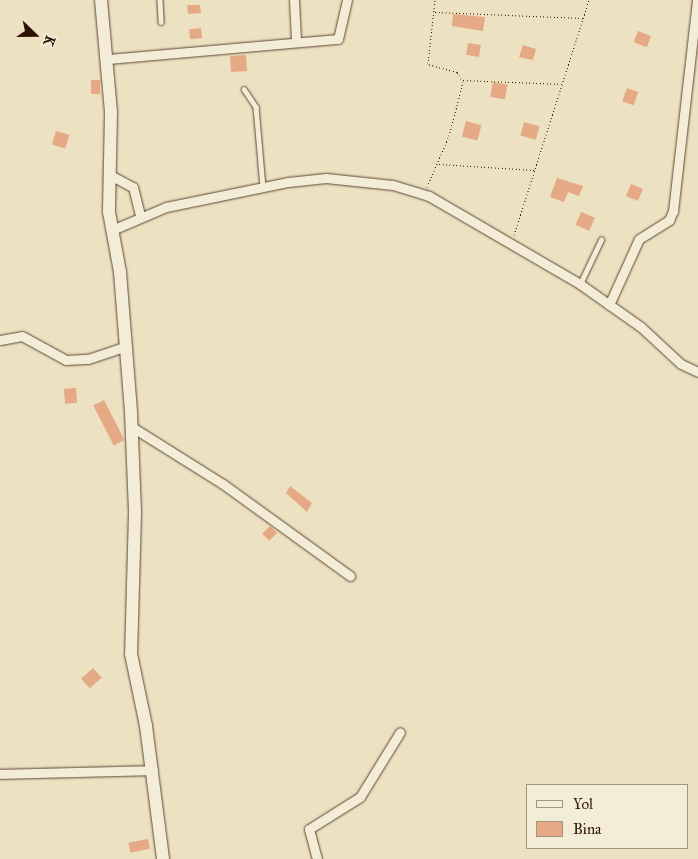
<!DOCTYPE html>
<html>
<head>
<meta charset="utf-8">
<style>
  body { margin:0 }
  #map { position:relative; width:698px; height:859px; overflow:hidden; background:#ece1c1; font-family:"IM FELL Great Primer",serif }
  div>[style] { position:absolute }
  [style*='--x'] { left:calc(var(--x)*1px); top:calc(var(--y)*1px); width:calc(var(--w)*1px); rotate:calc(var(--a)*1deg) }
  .building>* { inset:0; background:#e6a986; transform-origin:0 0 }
  .path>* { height:1px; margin-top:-0.5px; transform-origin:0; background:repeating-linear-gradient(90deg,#2e1303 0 1px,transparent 0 3.5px) }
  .roads { filter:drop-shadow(0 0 1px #5e4632) drop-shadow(0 0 1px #5e4632) }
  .lane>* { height:4.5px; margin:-2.25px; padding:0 2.25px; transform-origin:2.25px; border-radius:2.25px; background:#f3ecd7 }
  .street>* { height:9px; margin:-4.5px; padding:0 4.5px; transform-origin:4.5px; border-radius:4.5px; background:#f3ecd7 }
  .secondary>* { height:12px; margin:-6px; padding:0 6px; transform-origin:6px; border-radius:6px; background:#f3ecd7 }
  span { translate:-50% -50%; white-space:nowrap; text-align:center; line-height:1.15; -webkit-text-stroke:4px #f3ecd7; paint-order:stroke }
  .legend { position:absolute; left:526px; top:784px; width:162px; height:65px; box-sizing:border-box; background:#f3ecd7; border:1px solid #a49582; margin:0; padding:6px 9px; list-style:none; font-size:15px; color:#2e1303 }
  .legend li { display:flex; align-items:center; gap:10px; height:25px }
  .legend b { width:25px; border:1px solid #a49582 }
  .north { position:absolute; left:10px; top:10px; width:50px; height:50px; -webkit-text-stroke:4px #f3ecd7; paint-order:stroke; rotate:112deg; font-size:14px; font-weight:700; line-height:20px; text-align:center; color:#2e1303 }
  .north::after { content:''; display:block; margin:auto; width:18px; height:22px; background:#2e1303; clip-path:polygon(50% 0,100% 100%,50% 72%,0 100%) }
</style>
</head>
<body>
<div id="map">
  <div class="building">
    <div style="clip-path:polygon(187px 5px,200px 5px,201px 13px,188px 14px)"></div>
    <div style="clip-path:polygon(453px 14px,485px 17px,483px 31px,452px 26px)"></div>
    <div style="left:201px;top:28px;width:10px;height:12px;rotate:84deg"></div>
    <div style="left:638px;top:31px;width:14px;height:12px;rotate:21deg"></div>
    <div style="left:468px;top:43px;width:13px;height:12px;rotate:9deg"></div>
    <div style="clip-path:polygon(523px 45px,536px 49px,533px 60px,519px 57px)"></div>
    <div style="left:246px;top:55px;width:16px;height:16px;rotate:86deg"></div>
    <div style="left:91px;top:80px;width:9px;height:14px"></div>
    <div style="left:493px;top:82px;width:15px;height:15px;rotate:11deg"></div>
    <div style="left:627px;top:88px;width:12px;height:14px;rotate:20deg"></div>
    <div style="left:466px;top:121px;width:16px;height:16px;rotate:15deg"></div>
    <div style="left:524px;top:122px;width:16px;height:14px;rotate:15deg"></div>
    <div style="left:56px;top:131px;width:14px;height:14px;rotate:17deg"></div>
    <div style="clip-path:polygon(557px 178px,583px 186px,579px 196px,568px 192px,564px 202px,550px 197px)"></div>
    <div style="left:631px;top:184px;width:13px;height:13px;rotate:23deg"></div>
    <div style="left:581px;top:212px;width:15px;height:14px;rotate:23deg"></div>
    <div style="left:76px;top:388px;width:15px;height:12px;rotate:86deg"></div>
    <div style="left:104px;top:400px;width:45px;height:12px;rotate:63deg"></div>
    <div style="clip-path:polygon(290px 486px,312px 503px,307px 512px,286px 493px)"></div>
    <div style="left:270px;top:526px;width:10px;height:11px;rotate:45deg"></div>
    <div style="left:93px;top:668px;width:13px;height:16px;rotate:48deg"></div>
    <div style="left:148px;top:839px;width:10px;height:20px;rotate:79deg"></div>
  </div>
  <div class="path">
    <div style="--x:435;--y:12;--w:148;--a:2.3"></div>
    <div style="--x:463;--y:80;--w:100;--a:2.3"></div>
    <div style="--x:439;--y:164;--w:96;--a:3.6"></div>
    <div style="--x:427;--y:187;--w:56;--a:-66.7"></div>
    <div style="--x:449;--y:136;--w:56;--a:-75.5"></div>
    <div style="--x:463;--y:82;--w:12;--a:-121"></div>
    <div style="--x:457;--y:72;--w:30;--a:-165"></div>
    <div style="--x:428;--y:64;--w:64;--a:-83.8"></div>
    <div style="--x:514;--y:235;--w:247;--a:-72.3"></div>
  </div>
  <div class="roads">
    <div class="lane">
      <div style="--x:160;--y:0;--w:22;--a:87"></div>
      <div style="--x:244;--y:89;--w:22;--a:56"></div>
      <div style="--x:256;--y:107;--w:80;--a:85"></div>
      <div style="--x:580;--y:284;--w:49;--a:-64.5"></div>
    </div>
    <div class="street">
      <div style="--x:294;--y:0;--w:40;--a:87.1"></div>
      <div style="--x:108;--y:59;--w:231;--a:-5"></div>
      <div style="--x:338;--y:39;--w:40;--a:-77"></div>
      <div style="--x:110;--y:175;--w:26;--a:28"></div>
      <div style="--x:133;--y:187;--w:30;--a:76"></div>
      <div style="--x:112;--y:230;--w:59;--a:-23.1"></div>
      <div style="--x:166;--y:207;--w:125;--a:-11.6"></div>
      <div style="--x:288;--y:182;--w:38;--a:-6"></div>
      <div style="--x:326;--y:178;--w:67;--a:6"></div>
      <div style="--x:393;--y:185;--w:38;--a:17"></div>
      <div style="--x:429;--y:196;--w:175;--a:30.2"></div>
      <div style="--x:580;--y:284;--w:75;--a:35.2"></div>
      <div style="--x:641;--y:327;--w:54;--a:42.8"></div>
      <div style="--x:681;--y:364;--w:19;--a:25"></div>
      <div style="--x:609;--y:305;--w:72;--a:-65.6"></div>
      <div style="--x:639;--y:239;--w:36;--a:-32"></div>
      <div style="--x:669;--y:220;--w:10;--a:-66"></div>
      <div style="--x:673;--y:211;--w:212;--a:-83.5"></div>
      <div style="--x:0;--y:340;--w:22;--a:-10"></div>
      <div style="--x:22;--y:336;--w:50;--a:28.6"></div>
      <div style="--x:66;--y:360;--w:22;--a:-3"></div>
      <div style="--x:88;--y:359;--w:41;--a:-18.4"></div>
      <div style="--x:132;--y:427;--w:107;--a:32.1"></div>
      <div style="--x:223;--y:484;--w:157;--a:35.9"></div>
      <div style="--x:0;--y:774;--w:153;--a:-1.5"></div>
      <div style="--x:317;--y:859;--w:31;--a:-105"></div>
      <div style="--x:309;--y:829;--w:60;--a:-32.1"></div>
      <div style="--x:360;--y:797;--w:76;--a:-58.4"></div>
    </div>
    <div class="secondary">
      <div style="--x:101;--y:0;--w:113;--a:84.9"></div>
      <div style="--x:111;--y:113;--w:99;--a:91.2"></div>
      <div style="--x:109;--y:212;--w:61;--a:79.6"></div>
      <div style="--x:120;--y:272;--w:140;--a:85.5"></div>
      <div style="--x:131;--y:412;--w:101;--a:87.7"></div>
      <div style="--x:135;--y:513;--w:141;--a:91.6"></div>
      <div style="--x:131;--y:654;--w:74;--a:78.2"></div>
      <div style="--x:146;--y:726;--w:134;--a:82.7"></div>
    </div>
  </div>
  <ul class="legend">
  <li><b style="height:6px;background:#f3ecd7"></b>Yol</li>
  <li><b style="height:14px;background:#e6a986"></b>Bina</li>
  </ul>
  <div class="north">K</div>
</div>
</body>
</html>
